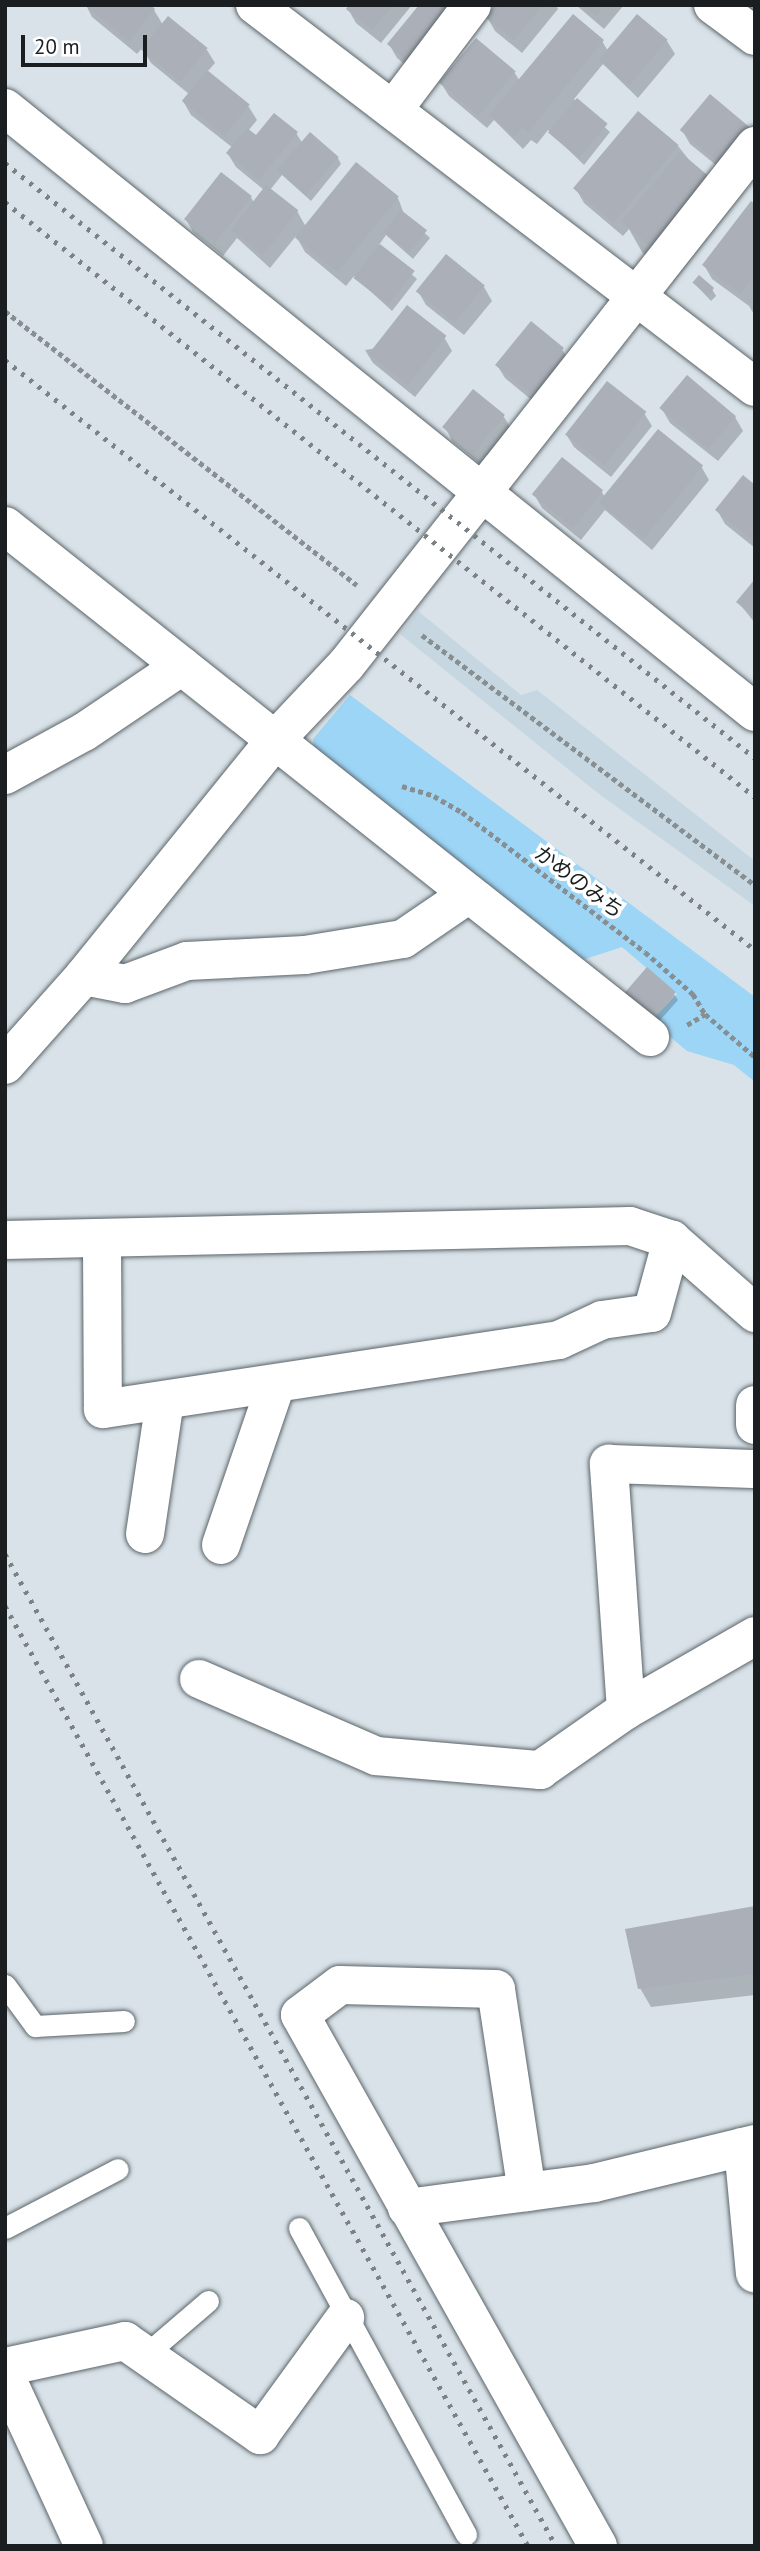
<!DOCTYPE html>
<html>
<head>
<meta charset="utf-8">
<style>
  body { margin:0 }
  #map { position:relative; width:760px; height:2551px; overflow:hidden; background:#d8e2e8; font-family:"PT Sans","Noto Sans JP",sans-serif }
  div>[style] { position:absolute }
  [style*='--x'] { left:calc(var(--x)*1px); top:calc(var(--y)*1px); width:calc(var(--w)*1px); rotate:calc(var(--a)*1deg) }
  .built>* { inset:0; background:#c6d7e1 }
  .green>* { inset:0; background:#9dd5f6 }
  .shadow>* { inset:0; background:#0003 }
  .building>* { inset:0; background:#abafb8; transform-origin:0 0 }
  .path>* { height:4.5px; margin-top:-2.25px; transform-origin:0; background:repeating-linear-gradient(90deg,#878f93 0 5px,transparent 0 8.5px) }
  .roads { filter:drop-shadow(0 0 2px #5c656a) drop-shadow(0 0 2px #5c656a) }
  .lane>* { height:21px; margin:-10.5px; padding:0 10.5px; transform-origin:10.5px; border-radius:10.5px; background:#fff }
  .street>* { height:38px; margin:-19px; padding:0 19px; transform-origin:19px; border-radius:19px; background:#fff }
  .rail>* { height:5px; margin-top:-2.5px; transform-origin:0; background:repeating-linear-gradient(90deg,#7b8286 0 3.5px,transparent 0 10.5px) }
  span { translate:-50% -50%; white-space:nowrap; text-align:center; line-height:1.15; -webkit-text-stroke:7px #fff; paint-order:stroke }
  .street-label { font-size:21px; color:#1a1e20 }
  .frame { position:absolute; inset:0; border:7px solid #1a1e20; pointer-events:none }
  .scale { position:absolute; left:21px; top:35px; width:126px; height:32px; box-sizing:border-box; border:4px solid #1a1e20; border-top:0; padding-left:9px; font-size:21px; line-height:24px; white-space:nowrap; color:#1a1e20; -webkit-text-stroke:5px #fff; paint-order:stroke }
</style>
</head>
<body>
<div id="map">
  <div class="built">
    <div style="clip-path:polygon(418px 611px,521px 695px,537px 690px,755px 861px,755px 906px,599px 794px,400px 634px)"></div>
  </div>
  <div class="green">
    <div style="clip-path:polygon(350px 695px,755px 997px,755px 1082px,734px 1065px,687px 1051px,651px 1021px,677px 994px,622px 947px,573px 963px,316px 759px,313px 739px)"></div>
  </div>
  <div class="shadow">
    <div style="clip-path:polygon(86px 5px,154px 10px,163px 25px,207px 50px,215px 63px,207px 72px,249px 107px,257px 120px,248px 131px,257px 138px,296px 133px,303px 144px,338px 158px,341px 164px,311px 201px,282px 175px,270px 190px,297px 211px,306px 227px,398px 198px,404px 214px,430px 238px,413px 259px,386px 235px,379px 245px,417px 279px,392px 311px,354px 276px,346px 286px,305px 252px,296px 236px,270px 268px,237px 238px,223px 256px,193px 232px,185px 218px,251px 197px,254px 203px,264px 190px,236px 167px,228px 154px,233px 148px,191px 115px,183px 101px,189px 94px,151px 63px,142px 48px,137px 54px,92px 17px)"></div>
    <div style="clip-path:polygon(351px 5px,412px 5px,381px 43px,356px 23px,348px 9px)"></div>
    <div style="clip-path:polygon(422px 5px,424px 80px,397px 58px,389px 44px)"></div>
    <div style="clip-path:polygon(497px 5px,556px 5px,558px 9px,522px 53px,495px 31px,487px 17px)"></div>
    <div style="clip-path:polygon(576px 5px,624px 5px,604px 29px)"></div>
    <div style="clip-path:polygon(734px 5px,755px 5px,755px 25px)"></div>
    <div style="clip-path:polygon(602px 41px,608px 51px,667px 41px,675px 54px,638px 98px,603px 64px,574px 99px,610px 132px,584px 165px,548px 130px,537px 144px,531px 140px,523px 149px,494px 120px,487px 128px,449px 96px,441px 83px,514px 72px,520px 81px)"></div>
    <div style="clip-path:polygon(682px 130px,755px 137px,732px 178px,690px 144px)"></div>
    <div style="clip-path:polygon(678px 146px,729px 210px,674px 281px,642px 252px,629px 229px,623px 236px,584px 203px,576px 189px)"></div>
    <div style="clip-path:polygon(755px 206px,755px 316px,749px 306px,712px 279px,704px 265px)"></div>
    <div style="clip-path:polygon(694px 283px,712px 289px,716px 296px,711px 301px)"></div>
    <div style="clip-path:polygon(484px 287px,492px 301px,464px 335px,426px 305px,418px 291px)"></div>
    <div style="clip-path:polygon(444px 337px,452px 351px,415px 397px,373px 363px,365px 350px)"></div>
    <div style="clip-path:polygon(562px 349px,570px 363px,545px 411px,505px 378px,497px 365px)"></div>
    <div style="clip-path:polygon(473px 392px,504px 417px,512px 430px,483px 466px,452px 441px,445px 427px)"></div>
    <div style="clip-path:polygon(662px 409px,735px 417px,743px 431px,718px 461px,670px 423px)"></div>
    <div style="clip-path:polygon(644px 413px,652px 426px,611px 477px,574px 447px,566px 434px)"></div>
    <div style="clip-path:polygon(701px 466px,709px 480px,652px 550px,605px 510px,581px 540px,542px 508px,534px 494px,601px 491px,605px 497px)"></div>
    <div style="clip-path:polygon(755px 487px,755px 548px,725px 524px,717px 510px)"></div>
    <div style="clip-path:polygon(755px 581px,755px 623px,738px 602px)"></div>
    <div style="clip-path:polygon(674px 994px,678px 1000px,655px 1026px,630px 1002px)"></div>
    <div style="clip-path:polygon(755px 1908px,755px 1995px,651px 2007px,640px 1988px)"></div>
  </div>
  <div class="building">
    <div style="clip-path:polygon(85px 5px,151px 5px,155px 9px,129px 41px)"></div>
    <div style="clip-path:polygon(349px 5px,393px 5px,372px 30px,346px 9px)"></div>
    <div style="clip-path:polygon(419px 5px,447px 5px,459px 15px,415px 67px,387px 44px)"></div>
    <div style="clip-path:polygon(495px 5px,543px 5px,514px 40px,485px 17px)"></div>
    <div style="clip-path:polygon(583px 5px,605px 5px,596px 16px)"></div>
    <div style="clip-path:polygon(573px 14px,604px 40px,528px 132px,522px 127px,515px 137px,489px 115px)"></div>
    <div style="left:637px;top:14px;width:40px;height:60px;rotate:40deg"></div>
    <div style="left:168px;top:16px;width:51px;height:43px;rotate:39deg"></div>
    <div style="left:476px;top:38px;width:52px;height:58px;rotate:40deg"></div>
    <div style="left:207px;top:70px;width:55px;height:40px;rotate:39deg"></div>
    <div style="left:710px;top:94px;width:56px;height:47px;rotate:40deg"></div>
    <div style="left:577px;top:98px;width:40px;height:45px;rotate:40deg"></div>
    <div style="left:638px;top:111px;width:53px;height:101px;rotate:40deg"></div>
    <div style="clip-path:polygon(274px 113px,298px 132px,259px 180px,226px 153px,247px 128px,256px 135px)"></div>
    <div style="left:310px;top:132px;width:38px;height:50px;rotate:41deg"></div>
    <div style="left:680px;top:152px;width:45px;height:91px;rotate:40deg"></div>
    <div style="left:356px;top:162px;width:55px;height:97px;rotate:39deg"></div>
    <div style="left:221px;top:172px;width:39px;height:60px;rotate:38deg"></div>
    <div style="left:266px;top:185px;width:41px;height:57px;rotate:38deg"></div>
    <div style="clip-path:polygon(751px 201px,755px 204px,755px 275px,740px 294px,702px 265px)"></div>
    <div style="left:401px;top:210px;width:33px;height:28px;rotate:38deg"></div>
    <div style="left:380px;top:244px;width:44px;height:43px;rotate:38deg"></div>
    <div style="left:446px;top:254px;width:50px;height:48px;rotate:39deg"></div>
    <div style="left:699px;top:275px;width:20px;height:10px;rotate:41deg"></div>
    <div style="left:407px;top:305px;width:50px;height:62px;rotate:38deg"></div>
    <div style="clip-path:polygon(531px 321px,564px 348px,551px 363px,560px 370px,537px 398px,495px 365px)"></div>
    <div style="left:687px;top:375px;width:64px;height:43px;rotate:40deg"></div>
    <div style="left:607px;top:381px;width:50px;height:68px;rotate:38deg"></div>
    <div style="left:473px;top:389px;width:41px;height:49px;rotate:39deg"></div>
    <div style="left:658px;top:429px;width:58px;height:94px;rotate:39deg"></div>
    <div style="left:562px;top:457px;width:53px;height:48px;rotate:39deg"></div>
    <div style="clip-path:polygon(743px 475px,755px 485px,755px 542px,715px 510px)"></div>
    <div style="clip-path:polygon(755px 579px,755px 611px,752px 615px,736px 602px)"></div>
    <div style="left:647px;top:967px;width:38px;height:36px;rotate:41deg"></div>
    <div style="clip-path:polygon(755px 1906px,755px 1974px,638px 1989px,625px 1929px)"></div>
  </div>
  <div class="path">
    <div style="--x:5;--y:311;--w:446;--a:37.9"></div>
    <div style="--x:422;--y:635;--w:416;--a:36.9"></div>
    <div style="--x:402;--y:786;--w:34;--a:17"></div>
    <div style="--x:434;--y:796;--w:32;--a:30"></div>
    <div style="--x:462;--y:812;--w:230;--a:37.4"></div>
    <div style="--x:645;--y:952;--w:64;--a:41.2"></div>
    <div style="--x:693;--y:994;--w:23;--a:59"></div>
    <div style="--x:705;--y:1014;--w:66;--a:40.7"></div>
    <div style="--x:687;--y:1025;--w:21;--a:-31"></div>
  </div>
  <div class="roads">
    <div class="lane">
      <div style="--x:5;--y:1985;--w:51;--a:53.8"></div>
      <div style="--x:35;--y:2026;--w:89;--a:-3.2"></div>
      <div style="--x:5;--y:2228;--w:127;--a:-27.6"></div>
      <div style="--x:299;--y:2228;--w:349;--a:61.4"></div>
      <div style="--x:145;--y:2355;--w:83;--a:-40.6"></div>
    </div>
    <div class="street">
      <div style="--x:255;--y:5;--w:629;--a:37.38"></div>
      <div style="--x:713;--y:5;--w:52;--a:36.4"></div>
      <div style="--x:5;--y:108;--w:963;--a:38.85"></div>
      <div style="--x:393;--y:110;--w:131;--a:-53"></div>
      <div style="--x:5;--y:526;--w:823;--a:38.39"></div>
      <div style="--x:5;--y:775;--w:90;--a:-28.6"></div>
      <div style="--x:84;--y:732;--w:118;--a:-34"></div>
      <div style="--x:84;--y:976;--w:42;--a:11"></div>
      <div style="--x:125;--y:984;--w:66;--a:-20.4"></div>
      <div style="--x:187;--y:961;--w:118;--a:-2.9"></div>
      <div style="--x:305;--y:955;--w:99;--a:-9.3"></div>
      <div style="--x:403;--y:939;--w:80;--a:-34.3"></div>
      <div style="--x:5;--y:1065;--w:119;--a:-48.4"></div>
      <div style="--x:84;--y:976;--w:304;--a:-51"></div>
      <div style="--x:275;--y:740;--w:103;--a:-46.6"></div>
      <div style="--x:346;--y:665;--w:661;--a:-51.76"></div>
      <div style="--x:5;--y:1240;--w:625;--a:-1.28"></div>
      <div style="--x:630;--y:1226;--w:44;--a:18.4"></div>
      <div style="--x:672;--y:1240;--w:111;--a:41.3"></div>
      <div style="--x:102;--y:1241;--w:168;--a:89.7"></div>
      <div style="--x:103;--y:1409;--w:461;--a:-8.6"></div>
      <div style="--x:559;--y:1340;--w:47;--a:-24.9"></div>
      <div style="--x:602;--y:1320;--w:50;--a:-8"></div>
      <div style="--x:652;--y:1313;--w:76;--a:-74.7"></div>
      <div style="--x:755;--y:1405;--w:20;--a:90"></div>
      <div style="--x:145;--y:1534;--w:135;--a:-81.5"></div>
      <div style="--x:221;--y:1545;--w:170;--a:-71.1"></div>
      <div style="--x:199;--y:1679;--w:193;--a:23.5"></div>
      <div style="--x:376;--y:1756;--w:165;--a:4.9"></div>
      <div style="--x:540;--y:1770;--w:105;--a:-34.9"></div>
      <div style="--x:626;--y:1710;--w:149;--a:-29.8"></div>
      <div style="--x:626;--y:1710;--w:247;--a:-94"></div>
      <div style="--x:609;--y:1464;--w:146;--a:2"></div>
      <div style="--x:743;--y:2147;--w:127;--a:84.6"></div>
      <div style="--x:527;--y:2192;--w:205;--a:-98.7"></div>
      <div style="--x:496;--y:1989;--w:156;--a:-178.5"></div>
      <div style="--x:340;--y:1985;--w:50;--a:143.1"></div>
      <div style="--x:300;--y:2015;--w:609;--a:60.7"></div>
      <div style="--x:407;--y:2208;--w:189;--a:-7.6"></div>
      <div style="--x:594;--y:2183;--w:166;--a:-13.6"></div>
      <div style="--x:5;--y:2367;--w:123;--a:-12.2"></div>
      <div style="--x:125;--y:2341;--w:165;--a:34.8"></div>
      <div style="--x:260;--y:2435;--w:145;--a:-54"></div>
      <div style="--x:5;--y:2375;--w:188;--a:65.2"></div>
    </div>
  </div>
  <div class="rail">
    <div style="--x:5;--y:163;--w:957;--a:38.43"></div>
    <div style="--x:5;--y:202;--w:957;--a:38.43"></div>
    <div style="--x:5;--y:360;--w:954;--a:38.19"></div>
    <div style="--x:5;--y:1554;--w:1135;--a:60.95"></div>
    <div style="--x:5;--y:1606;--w:1076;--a:60.91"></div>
  </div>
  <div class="street-label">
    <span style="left:579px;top:882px;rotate:37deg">かめのみち</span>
  </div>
  <div class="frame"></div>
  <div class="scale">20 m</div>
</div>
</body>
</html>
